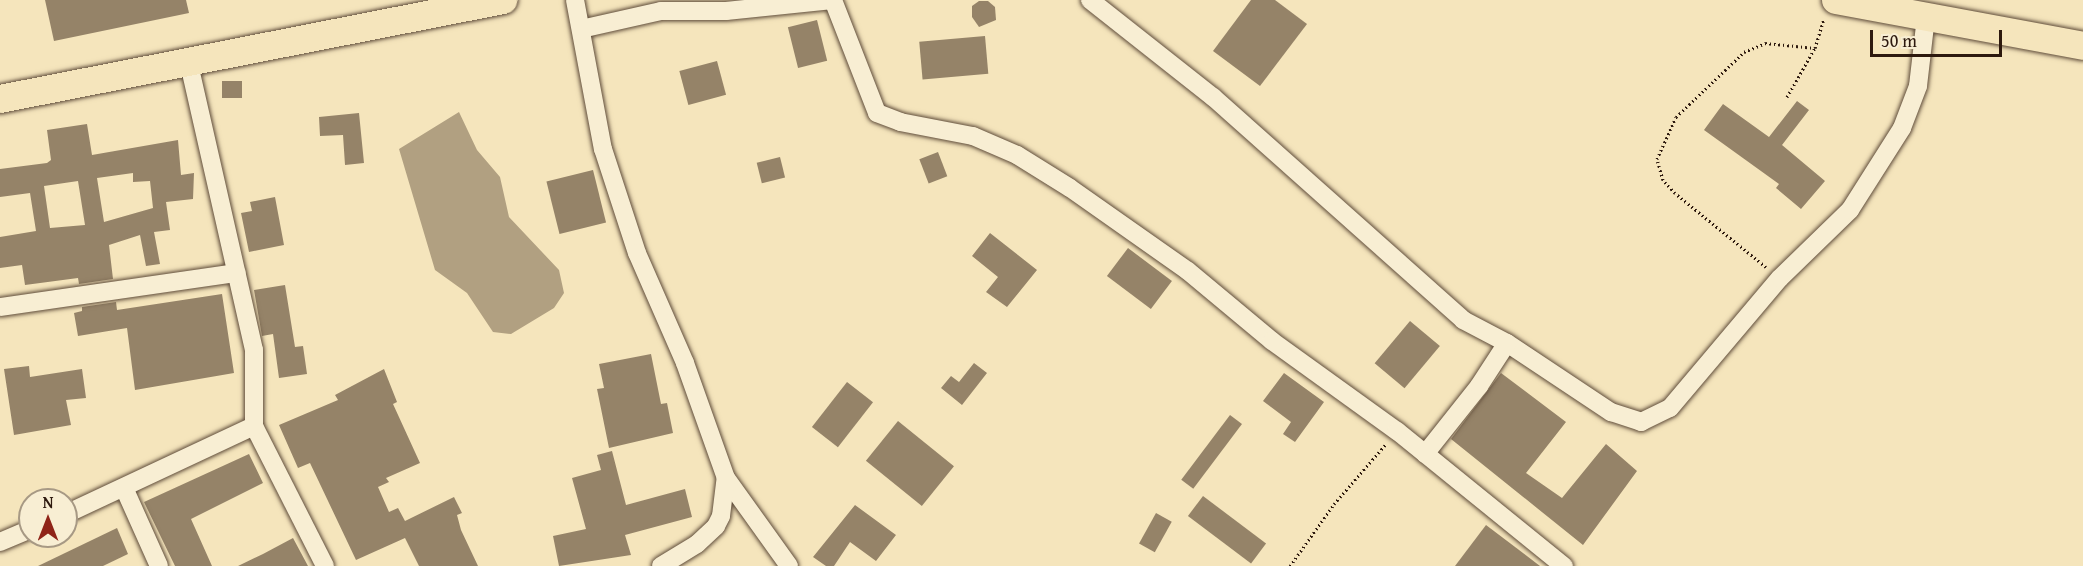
<!DOCTYPE html>
<html>
<head>
<meta charset="utf-8">
<style>
  body { margin:0 }
  #map { position:relative; width:2083px; height:566px; overflow:hidden; background:#f5e5bc; font-family:"Gentium Book Plus",serif }
  div>[style] { position:absolute }
  [style*='--x'] { left:calc(var(--x)*1px); top:calc(var(--y)*1px); width:calc(var(--w)*1px); rotate:calc(var(--a)*1deg) }
  .water>* { inset:0; background:#b1a081 }
  .building>* { inset:0; background:#958368; transform-origin:0 0 }
  .path>* { height:3px; margin-top:-1.5px; transform-origin:0; background:repeating-linear-gradient(90deg,#2d190e 0 1.5px,transparent 0 4.5px) }
  .roads { filter:drop-shadow(0 0 2px #5f4c3a) drop-shadow(0 0 2px #5f4c3a) }
  .minor>* { height:18px; margin:-9px; padding:0 9px; transform-origin:9px; border-radius:9px; background:#f8eed3 }
  .primary>* { height:28px; margin:-14px; padding:0 14px; transform-origin:14px; border-radius:14px; background:#f5e5bc }
  span { translate:-50% -50%; white-space:nowrap; text-align:center; line-height:1.15; -webkit-text-stroke:6px #f8eed3; paint-order:stroke }
  .north { position:absolute; left:18px; top:488px; width:60px; height:60px; box-sizing:border-box; background:#f8eed3; border:2px solid #a79984; border-radius:50%; rotate:0deg; font-size:16px; font-weight:700; line-height:24px; text-align:center; color:#2d190e }
  .north::after { content:''; display:block; margin:auto; width:21px; height:27px; background:#8f2418; clip-path:polygon(50% 0,100% 100%,50% 72%,0 100%) }
  .scale { position:absolute; left:1870px; top:30px; width:132px; height:27px; box-sizing:border-box; border:3px solid #2d190e; border-top:0; padding-left:8px; font-size:18px; line-height:21px; white-space:nowrap; color:#2d190e; -webkit-text-stroke:4px #f8eed3; paint-order:stroke }
</style>
</head>
<body>
<div id="map">
  <div class="water">
    <div style="clip-path:polygon(459px 112px,477px 150px,500px 177px,509px 217px,559px 270px,564px 293px,554px 308px,511px 334px,493px 332px,467px 293px,435px 270px,399px 149px)"></div>
  </div>
  <div class="building">
    <div style="clip-path:polygon(45px 0,186px 0,189px 13px,54px 41px)"></div>
    <div style="clip-path:polygon(1251px 0,1275px 0,1307px 24px,1260px 86px,1213px 51px)"></div>
    <div style="clip-path:polygon(979px 1px,988px 1px,995px 7px,996px 20px,979px 27px,972px 17px,972px 6px)"></div>
    <div style="left:817px;top:20px;width:42px;height:30px;rotate:76deg"></div>
    <div style="left:985px;top:36px;width:38px;height:66px;rotate:85deg"></div>
    <div style="left:717px;top:61px;width:35px;height:39px;rotate:75deg"></div>
    <div style="left:222px;top:81px;width:20px;height:17px"></div>
    <div style="clip-path:polygon(1797px 101px,1809px 110px,1782px 145px,1825px 181px,1801px 209px,1776px 188px,1779px 184px,1704px 130px,1723px 104px,1769px 137px)"></div>
    <div style="clip-path:polygon(359px 113px,364px 163px,345px 165px,343px 135px,320px 136px,319px 117px)"></div>
    <div style="clip-path:polygon(evenodd,87px 124px,92px 155px,178px 140px,181px 175px,194px 173px,193px 199px,166px 202px,170px 230px,154px 232px,160px 264px,146px 266px,140px 235px,109px 245px,113px 279px,79px 284px,78px 278px,25px 285px,22px 265px,0 268px,0 237px,36px 231px,30px 193px,0 197px,0 169px,47px 163px,51px 160px,47px 130px,87px 124px,133px 173px,133px 182px,150px 181px,153px 208px,104px 222px,97px 178px,133px 173px,87px 124px,78px 181px,85px 225px,50px 228px,44px 186px,78px 181px)"></div>
    <div style="left:938px;top:152px;width:26px;height:20px;rotate:69deg"></div>
    <div style="left:780px;top:157px;width:21px;height:24px;rotate:76deg"></div>
    <div style="left:593px;top:170px;width:54px;height:48px;rotate:76deg"></div>
    <div style="clip-path:polygon(275px 197px,284px 245px,249px 252px,241px 213px,252px 211px,250px 202px)"></div>
    <div style="clip-path:polygon(990px 233px,1037px 270px,1007px 307px,986px 292px,998px 277px,972px 256px)"></div>
    <div style="left:1128px;top:248px;width:55px;height:35px;rotate:37deg"></div>
    <div style="clip-path:polygon(285px 285px,295px 347px,303px 346px,307px 374px,279px 378px,273px 334px,262px 336px,254px 290px)"></div>
    <div style="clip-path:polygon(222px 294px,234px 373px,135px 390px,127px 328px,78px 336px,74px 313px,82px 311px,82px 307px,116px 302px,117px 310px)"></div>
    <div style="left:1410px;top:321px;width:39px;height:55px;rotate:40deg"></div>
    <div style="clip-path:polygon(651px 354px,661px 404px,667px 403px,673px 433px,609px 448px,597px 389px,604px 388px,599px 364px)"></div>
    <div style="clip-path:polygon(974px 363px,987px 373px,962px 405px,941px 388px,951px 376px,959px 382px)"></div>
    <div style="clip-path:polygon(29px 366px,30px 377px,82px 369px,86px 398px,66px 400px,71px 425px,14px 435px,4px 369px)"></div>
    <div style="clip-path:polygon(384px 369px,397px 402px,393px 404px,420px 463px,386px 478px,389px 482px,378px 487px,389px 512px,398px 508px,405px 521px,454px 497px,462px 513px,457px 515px,461px 530px,478px 566px,419px 566px,405px 538px,356px 560px,310px 463px,298px 468px,279px 425px,338px 400px,335px 395px)"></div>
    <div style="clip-path:polygon(1284px 373px,1324px 402px,1295px 442px,1283px 434px,1291px 422px,1263px 401px)"></div>
    <div style="clip-path:polygon(1501px 373px,1566px 422px,1526px 473px,1562px 498px,1606px 444px,1637px 471px,1583px 545px,1451px 439px)"></div>
    <div style="left:847px;top:382px;width:33px;height:57px;rotate:38deg"></div>
    <div style="left:1230px;top:415px;width:15px;height:81px;rotate:37deg"></div>
    <div style="left:898px;top:421px;width:72px;height:51px;rotate:39deg"></div>
    <div style="clip-path:polygon(612px 451px,626px 505px,685px 489px,692px 517px,625px 535px,631px 555px,559px 566px,553px 536px,586px 529px,572px 478px,601px 470px,597px 455px)"></div>
    <div style="clip-path:polygon(249px 454px,263px 483px,191px 519px,212px 566px,175px 566px,144px 502px)"></div>
    <div style="left:1203px;top:496px;width:79px;height:25px;rotate:37deg"></div>
    <div style="clip-path:polygon(855px 505px,896px 535px,876px 561px,850px 542px,834px 566px,826px 566px,813px 557px)"></div>
    <div style="left:1156px;top:513px;width:18px;height:35px;rotate:29deg"></div>
    <div style="clip-path:polygon(1486px 525px,1540px 566px,1455px 566px)"></div>
    <div style="clip-path:polygon(117px 528px,128px 554px,103px 566px,38px 566px)"></div>
    <div style="clip-path:polygon(293px 538px,308px 566px,238px 566px,263px 554px)"></div>
  </div>
  <div class="path">
    <div style="--x:1787;--y:97;--w:56;--a:-60.3"></div>
    <div style="--x:1815;--y:48;--w:30;--a:-73"></div>
    <div style="--x:1766;--y:267;--w:117;--a:-140.9"></div>
    <div style="--x:1675;--y:193;--w:18;--a:-133"></div>
    <div style="--x:1663;--y:180;--w:22;--a:-106"></div>
    <div style="--x:1657;--y:159;--w:46;--a:-65.7"></div>
    <div style="--x:1676;--y:117;--w:94;--a:-43.7"></div>
    <div style="--x:1744;--y:52;--w:23;--a:-23"></div>
    <div style="--x:1765;--y:43;--w:50;--a:5.7"></div>
    <div style="--x:1290;--y:566;--w:76;--a:-54.6"></div>
    <div style="--x:1334;--y:504;--w:79;--a:-49.1"></div>
  </div>
  <div class="roads">
    <div class="minor">
      <div style="--x:575;--y:0;--w:152;--a:79.4"></div>
      <div style="--x:603;--y:149;--w:109;--a:71.9"></div>
      <div style="--x:637;--y:253;--w:120;--a:66.4"></div>
      <div style="--x:685;--y:363;--w:122;--a:70.4"></div>
      <div style="--x:726;--y:478;--w:108;--a:54.4"></div>
      <div style="--x:833;--y:0;--w:121;--a:68.7"></div>
      <div style="--x:877;--y:113;--w:25;--a:21"></div>
      <div style="--x:900;--y:122;--w:74;--a:10.9"></div>
      <div style="--x:973;--y:136;--w:48;--a:23.4"></div>
      <div style="--x:1017;--y:155;--w:62;--a:31.9"></div>
      <div style="--x:1070;--y:188;--w:144;--a:35.1"></div>
      <div style="--x:1188;--y:271;--w:109;--a:39.8"></div>
      <div style="--x:1272;--y:341;--w:154;--a:35.8"></div>
      <div style="--x:1397;--y:431;--w:215;--a:39"></div>
      <div style="--x:1090;--y:0;--w:157;--a:38.3"></div>
      <div style="--x:1213;--y:97;--w:335;--a:41.7"></div>
      <div style="--x:1463;--y:320;--w:50;--a:27.6"></div>
      <div style="--x:1507;--y:343;--w:125;--a:33.6"></div>
      <div style="--x:1611;--y:412;--w:32;--a:18"></div>
      <div style="--x:1641;--y:422;--w:32;--a:-26"></div>
      <div style="--x:1670;--y:408;--w:170;--a:-49.8"></div>
      <div style="--x:1780;--y:278;--w:98;--a:-44.2"></div>
      <div style="--x:1850;--y:210;--w:97;--a:-57.6"></div>
      <div style="--x:1902;--y:128;--w:45;--a:-69.1"></div>
      <div style="--x:1918;--y:86;--w:69;--a:-83.4"></div>
      <div style="--x:581;--y:29;--w:82;--a:-12.7"></div>
      <div style="--x:661;--y:11;--w:65;--a:0"></div>
      <div style="--x:726;--y:11;--w:107;--a:-5.9"></div>
      <div style="--x:0;--y:307;--w:239;--a:-8.2"></div>
      <div style="--x:254;--y:426;--w:157;--a:63.1"></div>
      <div style="--x:1425;--y:454;--w:87;--a:-51.5"></div>
      <div style="--x:1479;--y:386;--w:51;--a:-56.9"></div>
      <div style="--x:125;--y:490;--w:83;--a:65.9"></div>
      <div style="--x:66;--y:514;--w:208;--a:-25.1"></div>
      <div style="--x:254;--y:426;--w:76;--a:-90"></div>
      <div style="--x:254;--y:350;--w:297;--a:-102.8"></div>
      <div style="--x:0;--y:542;--w:33;--a:-23"></div>
      <div style="--x:661;--y:566;--w:42;--a:-31.4"></div>
      <div style="--x:697;--y:544;--w:26;--a:-43"></div>
      <div style="--x:716;--y:526;--w:11;--a:-63"></div>
      <div style="--x:721;--y:516;--w:38;--a:-83"></div>
    </div>
    <div class="primary">
      <div style="--x:1836;--y:0;--w:251;--a:10.5"></div>
      <div style="--x:0;--y:99;--w:513;--a:-11.13"></div>
    </div>
  </div>
  <div class="north">N</div>
  <div class="scale">50 m</div>
</div>
</body>
</html>
